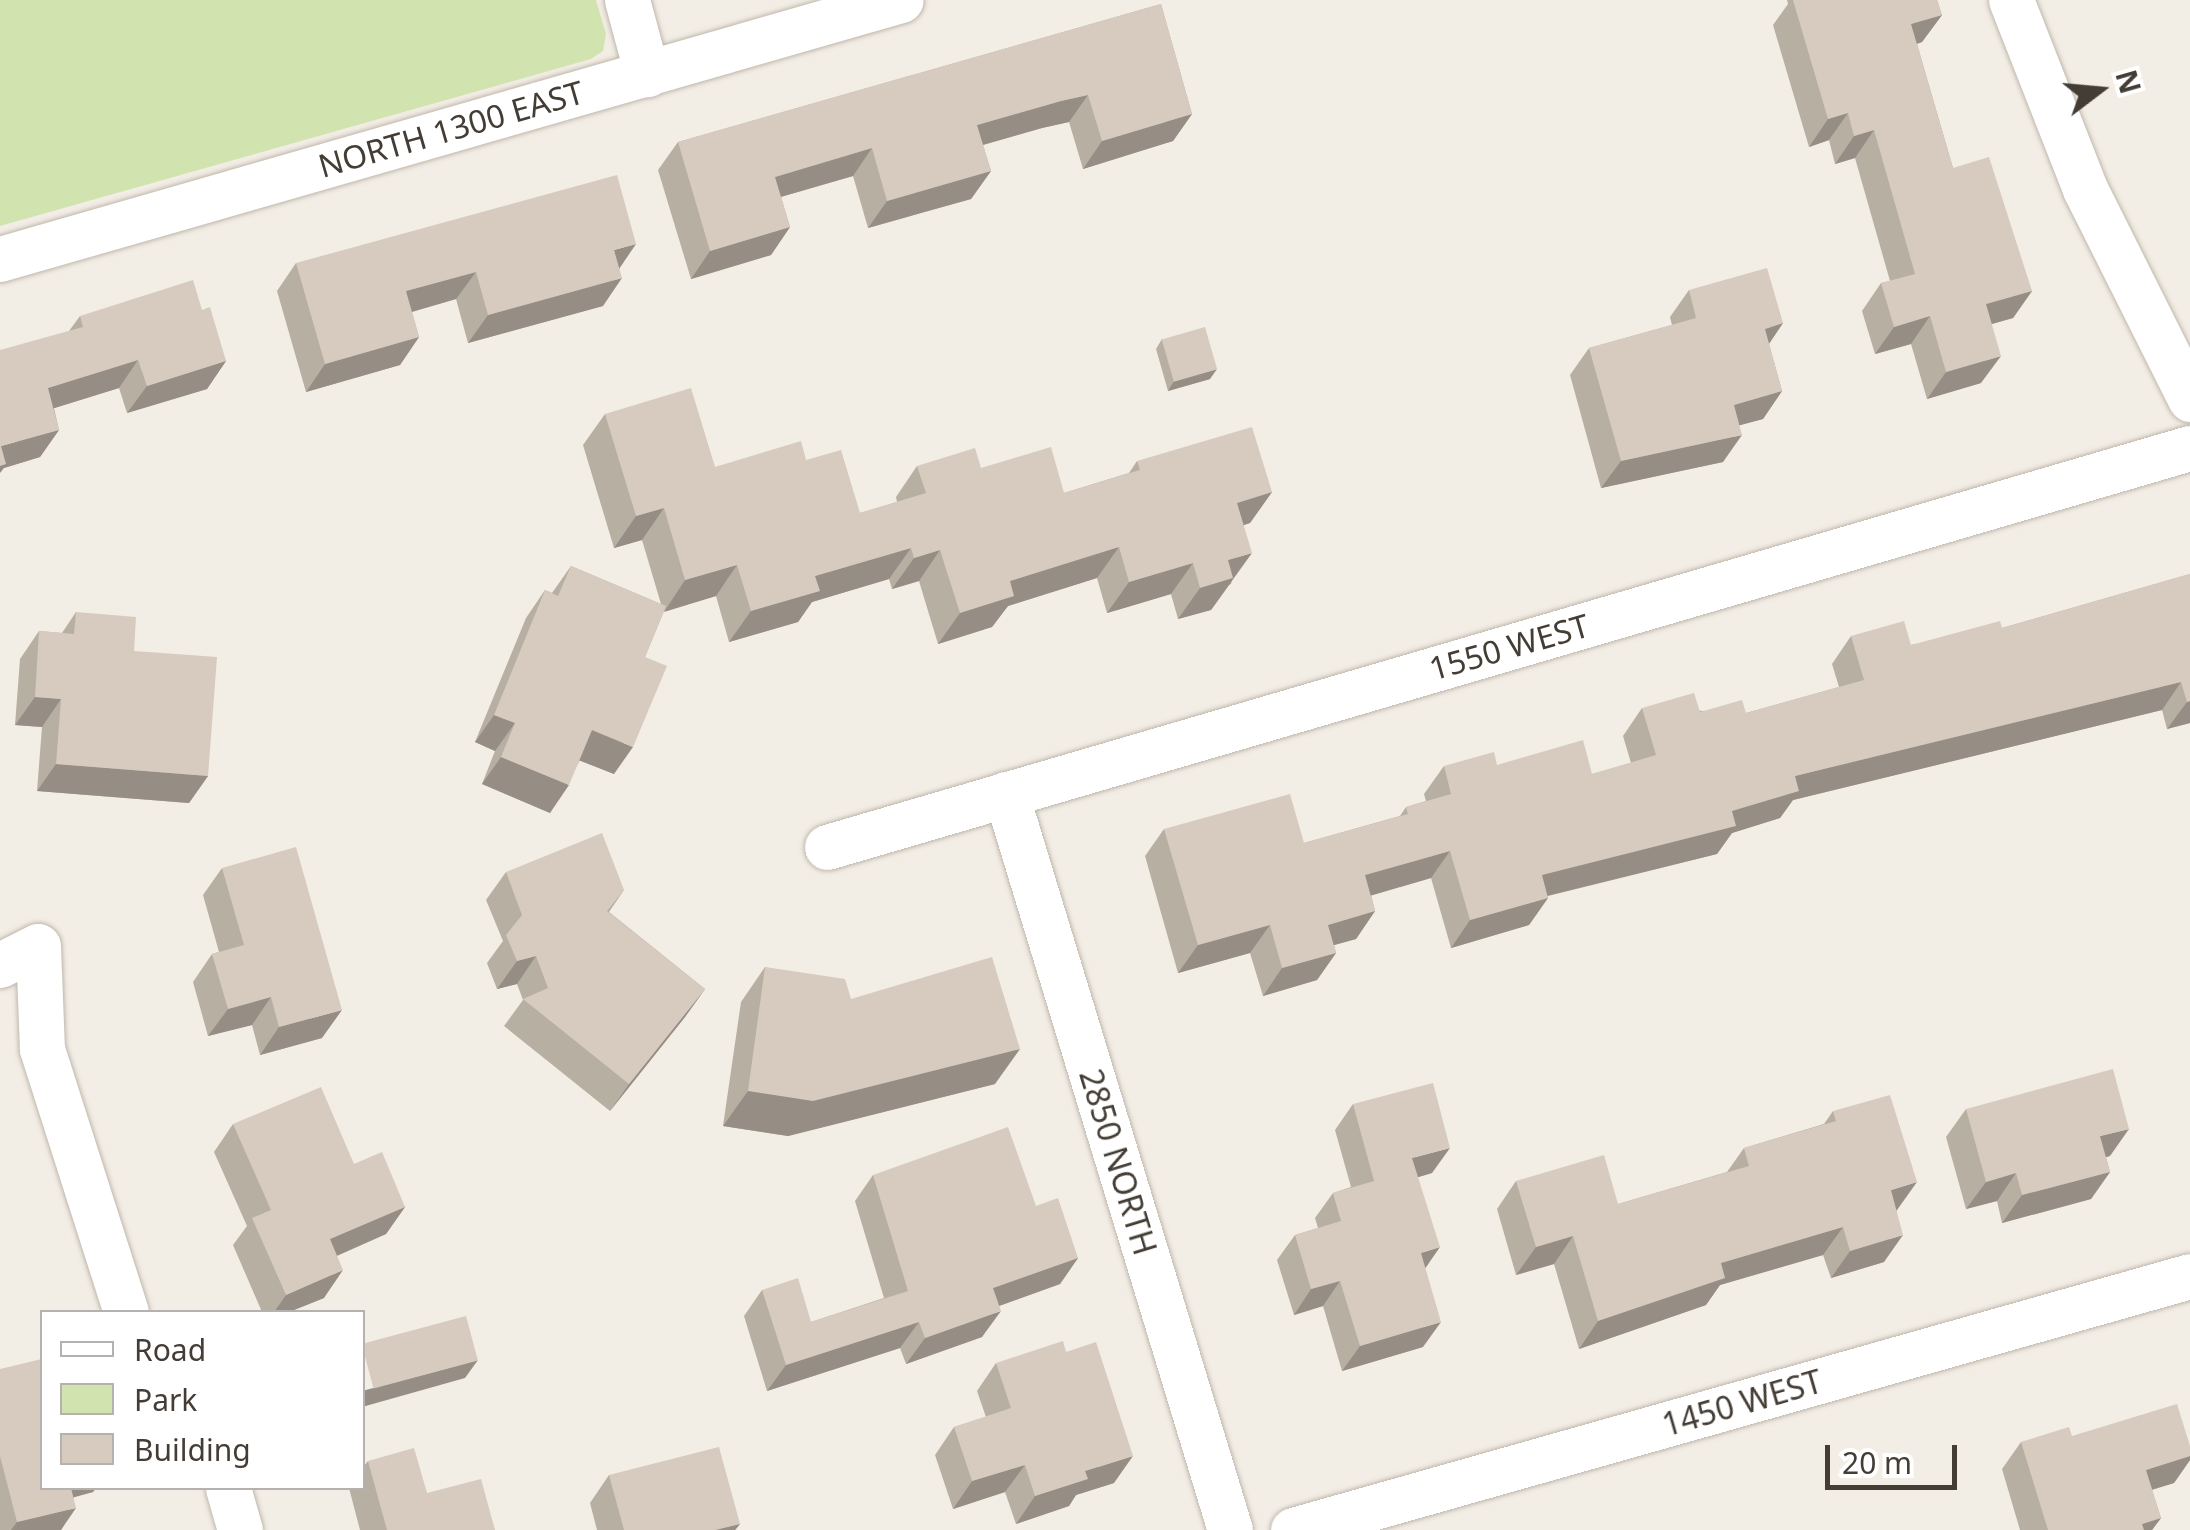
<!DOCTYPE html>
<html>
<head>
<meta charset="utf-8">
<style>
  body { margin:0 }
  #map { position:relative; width:2190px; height:1530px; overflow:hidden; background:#f2ede5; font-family:"Noto Sans",sans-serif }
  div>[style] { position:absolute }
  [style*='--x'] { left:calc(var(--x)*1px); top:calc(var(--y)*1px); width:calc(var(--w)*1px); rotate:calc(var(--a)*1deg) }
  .green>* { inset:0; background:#d1e4b0 }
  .roads { filter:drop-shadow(0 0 2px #c0b7ac) drop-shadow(0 0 2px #c0b7ac) }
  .minor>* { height:45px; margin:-22.5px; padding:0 22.5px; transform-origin:22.5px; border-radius:22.5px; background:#fff }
  .wall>* { inset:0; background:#b8afa3 }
  .shaded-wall>* { inset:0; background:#968e85 }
  .building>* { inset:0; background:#d6cbbe; transform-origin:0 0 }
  span { translate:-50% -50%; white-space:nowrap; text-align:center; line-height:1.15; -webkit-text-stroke:8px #fff; paint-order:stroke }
  .street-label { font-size:32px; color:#443d35 }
  .legend { position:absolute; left:40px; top:1310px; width:325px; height:180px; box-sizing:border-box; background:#fff; border:2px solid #b4b1ae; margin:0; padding:12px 18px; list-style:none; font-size:30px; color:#443d35 }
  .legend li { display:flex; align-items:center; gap:20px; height:50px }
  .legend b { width:50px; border:2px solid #b4b1ae }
  .north { position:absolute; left:2050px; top:40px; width:100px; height:100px; -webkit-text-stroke:8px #fff; paint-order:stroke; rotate:74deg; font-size:28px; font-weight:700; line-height:40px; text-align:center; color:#443d35 }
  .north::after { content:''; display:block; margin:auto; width:35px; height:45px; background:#443d35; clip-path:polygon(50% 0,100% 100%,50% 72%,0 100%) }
  .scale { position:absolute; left:1825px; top:1445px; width:132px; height:45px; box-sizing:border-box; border:5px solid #443d35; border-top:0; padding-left:12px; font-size:30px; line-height:35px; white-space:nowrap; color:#443d35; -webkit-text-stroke:8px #fff; paint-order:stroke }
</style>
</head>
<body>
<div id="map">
  <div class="green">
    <div style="clip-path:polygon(0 0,596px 0,606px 34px,603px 51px,591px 59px,0 226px)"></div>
  </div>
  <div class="roads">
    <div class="minor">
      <div style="--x:627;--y:0;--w:77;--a:74.9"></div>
      <div style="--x:2011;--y:0;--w:203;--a:68.6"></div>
      <div style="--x:2085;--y:189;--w:235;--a:63.4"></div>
      <div style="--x:0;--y:259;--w:937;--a:-16.04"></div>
      <div style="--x:1006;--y:794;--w:769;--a:73.07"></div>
      <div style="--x:827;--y:847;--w:1420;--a:-16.32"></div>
      <div style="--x:0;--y:965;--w:42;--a:-26.6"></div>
      <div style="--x:38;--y:946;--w:103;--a:87.8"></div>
      <div style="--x:42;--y:1049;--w:276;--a:72.3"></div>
      <div style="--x:228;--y:1488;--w:44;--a:74.1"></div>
      <div style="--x:1293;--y:1530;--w:932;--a:-15.81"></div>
    </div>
  </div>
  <div class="wall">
    <div style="clip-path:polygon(1787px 0,1937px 0,1942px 15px,1922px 42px,1917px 44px,1953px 168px,2032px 291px,2013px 318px,1992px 324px,1981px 383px,1927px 399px,1911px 344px,1875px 354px,1862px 311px,1881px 283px,1890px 281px,1855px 158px,1835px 164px,1829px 140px,1809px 147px,1773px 25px,1788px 4px)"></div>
    <div style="clip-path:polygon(1161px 4px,1192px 114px,1173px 141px,1083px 169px,1069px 122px,1042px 128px,983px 145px,991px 171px,971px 199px,868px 228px,853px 176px,781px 197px,790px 227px,771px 255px,691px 279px,658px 170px,678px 142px)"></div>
    <div style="clip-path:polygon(296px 263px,619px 268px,603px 306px,468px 343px,456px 299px,412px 312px,419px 337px,400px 365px,306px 392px,277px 291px)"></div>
    <div style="clip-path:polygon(1689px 290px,1783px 323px,1769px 344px,1782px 391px,1763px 419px,1739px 425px,1723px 462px,1601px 488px,1570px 375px,1589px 348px,1672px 325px,1670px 317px)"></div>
    <div style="clip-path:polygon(202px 310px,226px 361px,207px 389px,127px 413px,119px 388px,54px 408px,59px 430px,40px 457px,4px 468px,69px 331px,80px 316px)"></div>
    <div style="clip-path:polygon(1162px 339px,1210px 379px,1168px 391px,1156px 349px)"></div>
    <div style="clip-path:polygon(605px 414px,715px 467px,806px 460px,860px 513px,897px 502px,896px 497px,917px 466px,981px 468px,1064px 493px,1129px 473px,1137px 461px,1272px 492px,1250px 523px,1244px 525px,1231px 584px,1229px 585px,1211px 610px,1178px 619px,1171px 594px,1107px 613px,1097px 578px,1008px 606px,992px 627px,938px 644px,919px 581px,892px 589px,889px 579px,812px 602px,798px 622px,729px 642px,716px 596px,664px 611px,645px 657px,614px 774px,580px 760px,550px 813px,482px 784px,495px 751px,475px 742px,526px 618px,545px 590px,552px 593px,571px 566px,661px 604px,642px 540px,614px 548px,583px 445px)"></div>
    <div style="clip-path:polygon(2190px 574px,2190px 723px,2167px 729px,2162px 710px,1793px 800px,1780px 818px,1732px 833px,1717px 854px,1548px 896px,1548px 898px,1529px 925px,1451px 948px,1431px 878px,1371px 895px,1375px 911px,1356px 939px,1334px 945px,1336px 953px,1317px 980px,1263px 996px,1250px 953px,1178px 973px,1145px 856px,1164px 829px,1304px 843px,1400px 816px,1406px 807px,1426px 801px,1424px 794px,1444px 766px,1497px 765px,1592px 774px,1631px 763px,1623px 736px,1642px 708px,1746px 713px,1839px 687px,1832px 664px,1851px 636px,1911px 645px,2002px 628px)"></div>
    <div style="clip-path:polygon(76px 612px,134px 651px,208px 776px,189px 803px,37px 791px,42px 727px,15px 725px,20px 659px,39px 631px,62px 633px)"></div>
    <div style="clip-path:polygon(222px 868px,322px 1038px,260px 1055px,252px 1025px,208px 1036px,193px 982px,212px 954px,219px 952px,203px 895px)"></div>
    <div style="clip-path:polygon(506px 872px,624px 890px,609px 912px,705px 989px,685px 1017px,610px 1111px,504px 1026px,523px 1000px,517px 984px,497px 989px,487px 963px,503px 941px,486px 900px)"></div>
    <div style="clip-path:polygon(765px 967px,851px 999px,995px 1084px,788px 1136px,723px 1126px,741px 1002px)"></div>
    <div style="clip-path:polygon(1353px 1104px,1432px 1173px,1418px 1177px,1425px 1268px,1423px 1347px,1342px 1371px,1323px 1306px,1294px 1315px,1277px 1260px,1295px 1235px,1318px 1228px,1315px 1218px,1333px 1193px,1351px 1187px,1335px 1130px)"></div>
    <div style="clip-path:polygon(1966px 1109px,2110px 1156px,2106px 1157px,2110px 1172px,2091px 1199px,2002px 1223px,1997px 1201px,1966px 1209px,1946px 1137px)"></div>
    <div style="clip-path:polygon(1833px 1111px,1897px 1210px,1884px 1262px,1831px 1278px,1823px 1255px,1720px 1285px,1706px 1305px,1579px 1349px,1554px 1264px,1516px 1275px,1497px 1209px,1516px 1181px,1618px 1204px,1727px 1172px,1744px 1148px,1824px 1124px)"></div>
    <div style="clip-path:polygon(233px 1124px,354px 1164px,405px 1207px,386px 1234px,337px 1256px,324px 1298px,289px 1312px,262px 1312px,233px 1245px,247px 1226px,214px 1152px)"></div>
    <div style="clip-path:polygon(873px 1175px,1036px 1206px,1078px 1258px,1060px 1284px,999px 1306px,982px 1337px,906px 1364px,900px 1348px,767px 1391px,744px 1316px,762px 1290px,811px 1322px,884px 1298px,855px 1201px)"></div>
    <div style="clip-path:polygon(996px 1363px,1114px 1483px,1076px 1495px,1069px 1506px,1016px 1524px,1005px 1492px,953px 1509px,935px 1455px,954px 1427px,986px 1417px,977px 1391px)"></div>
    <div style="clip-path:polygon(0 1369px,42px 1488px,96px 1488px,93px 1492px,74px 1497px,61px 1530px,0 1530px)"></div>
    <div style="clip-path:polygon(2072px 1436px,2190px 1446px,2190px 1460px,2174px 1483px,2152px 1490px,2161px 1518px,2152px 1530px,2020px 1530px,2002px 1469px,2021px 1442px)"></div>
    <div style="clip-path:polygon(368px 1461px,495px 1530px,360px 1530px,349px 1488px,362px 1488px,362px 1468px)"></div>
    <div style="clip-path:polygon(609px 1475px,740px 1524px,735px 1530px,597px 1530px,590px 1503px)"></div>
  </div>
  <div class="shaded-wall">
    <div style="clip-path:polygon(1942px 15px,1922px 42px,1892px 52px,1911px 24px)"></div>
    <div style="clip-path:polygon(1088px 95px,1069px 122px,1042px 128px,958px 152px,977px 125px,1061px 101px)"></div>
    <div style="clip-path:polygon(1848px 113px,1829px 140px,1809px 147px,1828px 119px)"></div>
    <div style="clip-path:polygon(1192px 114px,1173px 141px,1083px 169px,1102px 141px)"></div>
    <div style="clip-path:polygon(1874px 130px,1855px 158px,1835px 164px,1854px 136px)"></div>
    <div style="clip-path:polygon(872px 148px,853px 176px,756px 204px,775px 177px)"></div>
    <div style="clip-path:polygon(991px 171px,971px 199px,868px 228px,887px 201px)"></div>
    <div style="clip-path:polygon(790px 227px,771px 255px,691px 279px,710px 251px)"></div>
    <div style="clip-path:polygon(636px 244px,617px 272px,614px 250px)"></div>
    <div style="clip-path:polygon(476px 272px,456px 299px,387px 319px,406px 291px)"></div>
    <div style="clip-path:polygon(622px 278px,603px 306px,468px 343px,488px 315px)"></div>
    <div style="clip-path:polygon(2032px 291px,2013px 318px,1967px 331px,1986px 304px)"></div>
    <div style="clip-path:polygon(1930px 316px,1911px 344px,1875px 354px,1894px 327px)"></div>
    <div style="clip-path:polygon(1783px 323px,1764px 351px,1765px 329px)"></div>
    <div style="clip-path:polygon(419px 337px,400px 365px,306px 392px,325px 364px)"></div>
    <div style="clip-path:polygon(2001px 356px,1981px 383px,1927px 399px,1946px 372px)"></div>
    <div style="clip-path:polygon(138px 360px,119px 388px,29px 416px,48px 388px)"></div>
    <div style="clip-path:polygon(226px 361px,207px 389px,127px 413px,147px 386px)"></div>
    <div style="clip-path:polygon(1217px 369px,1210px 379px,1168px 391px,1174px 381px)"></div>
    <div style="clip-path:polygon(1782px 391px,1763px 419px,1715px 432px,1734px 405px)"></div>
    <div style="clip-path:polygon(59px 430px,40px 457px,4px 468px,0 473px,0 448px,1px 446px)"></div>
    <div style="clip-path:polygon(1742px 435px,1723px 462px,1601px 488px,1621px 461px)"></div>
    <div style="clip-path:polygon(1272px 492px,1250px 523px,1216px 534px,1237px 503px)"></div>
    <div style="clip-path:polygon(664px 508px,642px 540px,614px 548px,636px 516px)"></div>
    <div style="clip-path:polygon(1119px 547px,1097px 578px,1008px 606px,992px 627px,938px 644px,960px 613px,1010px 581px)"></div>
    <div style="clip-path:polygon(911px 548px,889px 579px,812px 602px,798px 622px,729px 642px,751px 611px,815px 576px)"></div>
    <div style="clip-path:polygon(940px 550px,919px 581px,892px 589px,914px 558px)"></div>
    <div style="clip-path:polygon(1252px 553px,1211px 610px,1178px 619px,1200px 588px,1228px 560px)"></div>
    <div style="clip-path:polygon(1193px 563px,1171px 594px,1107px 613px,1129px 582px)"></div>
    <div style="clip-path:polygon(737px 565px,716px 596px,664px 612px,685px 580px)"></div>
    <div style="clip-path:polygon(2181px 682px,2162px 710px,1793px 800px,1780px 818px,1732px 833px,1717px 854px,1522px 902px,1542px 875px,1732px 811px,1795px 776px)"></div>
    <div style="clip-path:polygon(35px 697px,61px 699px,42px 727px,15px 725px)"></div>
    <div style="clip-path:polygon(2190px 701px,2190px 723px,2167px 729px,2187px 702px)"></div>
    <div style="clip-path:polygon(494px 715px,515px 723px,495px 751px,475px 742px)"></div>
    <div style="clip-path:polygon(592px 730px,633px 747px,614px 774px,573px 758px)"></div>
    <div style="clip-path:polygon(501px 757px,569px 785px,550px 813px,482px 784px)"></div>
    <div style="clip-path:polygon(56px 764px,208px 776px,189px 803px,37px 791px)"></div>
    <div style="clip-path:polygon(1450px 851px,1431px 878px,1346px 903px,1365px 875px)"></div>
    <div style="clip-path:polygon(1548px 898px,1529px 925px,1451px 948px,1470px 920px)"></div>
    <div style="clip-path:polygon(1375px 911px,1356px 939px,1309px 952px,1328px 925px)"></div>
    <div style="clip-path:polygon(1270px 925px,1250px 953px,1178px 973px,1198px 945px)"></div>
    <div style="clip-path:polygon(1336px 953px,1317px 980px,1263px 996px,1282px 968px)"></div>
    <div style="clip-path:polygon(536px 956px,517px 984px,497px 989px,517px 961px)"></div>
    <div style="clip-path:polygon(705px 989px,685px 1017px,610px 1111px,629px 1084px)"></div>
    <div style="clip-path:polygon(271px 997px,252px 1025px,208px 1036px,228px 1009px)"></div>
    <div style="clip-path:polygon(342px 1010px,322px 1038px,260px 1055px,279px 1027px)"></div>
    <div style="clip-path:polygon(1020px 1049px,995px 1084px,788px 1136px,723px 1126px,748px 1091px)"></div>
    <div style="clip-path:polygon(2129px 1129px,2110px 1156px,2081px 1164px,2100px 1136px)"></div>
    <div style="clip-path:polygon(1450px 1148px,1432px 1173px,1395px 1184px,1412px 1158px)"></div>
    <div style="clip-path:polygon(2110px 1172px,2091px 1199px,2002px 1223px,2022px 1195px)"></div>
    <div style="clip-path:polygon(2016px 1173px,1997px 1201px,1966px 1209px,1986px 1182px)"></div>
    <div style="clip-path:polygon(1917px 1182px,1897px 1210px,1871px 1218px,1891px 1190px)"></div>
    <div style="clip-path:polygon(405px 1207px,386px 1234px,311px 1267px,330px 1239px)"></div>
    <div style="clip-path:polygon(1843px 1227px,1823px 1255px,1720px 1285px,1706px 1305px,1579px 1349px,1598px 1321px,1721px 1263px)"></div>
    <div style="clip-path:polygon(1903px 1235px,1884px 1262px,1831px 1278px,1850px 1251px)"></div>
    <div style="clip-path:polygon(1573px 1236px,1554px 1264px,1516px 1275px,1536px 1247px)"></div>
    <div style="clip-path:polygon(1440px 1247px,1422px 1273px,1421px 1253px)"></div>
    <div style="clip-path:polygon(1078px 1258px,1060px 1284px,974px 1315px,993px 1288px)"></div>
    <div style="clip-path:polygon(343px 1270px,324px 1298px,289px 1312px,274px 1312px,286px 1295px)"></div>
    <div style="clip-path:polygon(1340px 1281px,1323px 1306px,1294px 1315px,1311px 1289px)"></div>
    <div style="clip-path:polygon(1001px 1311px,982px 1337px,906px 1364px,925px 1338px)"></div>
    <div style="clip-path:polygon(919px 1322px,900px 1348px,767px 1391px,786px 1365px)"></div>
    <div style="clip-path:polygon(1441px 1322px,1423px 1347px,1342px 1371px,1360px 1346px)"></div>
    <div style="clip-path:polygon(478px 1360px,465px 1378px,362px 1407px,362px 1391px)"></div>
    <div style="clip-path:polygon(1133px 1456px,1114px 1483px,1076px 1495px,1069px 1506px,1016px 1524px,1035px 1496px,1085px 1471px)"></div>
    <div style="clip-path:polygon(2190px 1456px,2190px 1460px,2174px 1483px,2127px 1497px,2146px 1470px)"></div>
    <div style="clip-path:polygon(1025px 1465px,1005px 1492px,953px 1509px,972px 1481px)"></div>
    <div style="clip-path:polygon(60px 1488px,96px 1488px,93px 1492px,49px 1504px)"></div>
    <div style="clip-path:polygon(76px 1508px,61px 1530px,11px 1530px,17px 1522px)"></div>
    <div style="clip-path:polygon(2161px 1518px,2152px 1530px,2138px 1530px,2142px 1524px)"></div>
    <div style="clip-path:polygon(740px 1524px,735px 1530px,715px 1530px)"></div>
  </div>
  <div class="building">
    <div style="clip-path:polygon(1793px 0,1937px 0,1942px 15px,1911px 24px,1953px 168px,1989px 157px,2032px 291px,1986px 304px,2001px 356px,1946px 372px,1930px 316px,1894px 327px,1881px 283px,1915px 274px,1874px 130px,1854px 136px,1848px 113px,1828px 119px)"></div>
    <div style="clip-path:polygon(1161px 4px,1192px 114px,1102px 141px,1088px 95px,1061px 101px,977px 125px,991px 171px,887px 201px,872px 148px,775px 177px,790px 227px,710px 251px,678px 142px)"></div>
    <div style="clip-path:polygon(617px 175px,636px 244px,614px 250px,622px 278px,488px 315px,476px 272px,406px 291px,419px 337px,325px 364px,296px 263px)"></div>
    <div style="clip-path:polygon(1767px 268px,1783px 323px,1765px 329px,1782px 391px,1734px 405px,1742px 435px,1621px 461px,1589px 348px,1696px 318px,1689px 290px)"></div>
    <div style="clip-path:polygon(193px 280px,202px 310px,210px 307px,226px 361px,147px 386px,138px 360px,48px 388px,59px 430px,1px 446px,6px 464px,0 466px,0 350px,83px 327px,80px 316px)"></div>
    <div style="left:1205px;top:327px;width:44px;height:45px;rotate:74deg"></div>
    <div style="clip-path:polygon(691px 388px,715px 467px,801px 441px,806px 460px,841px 450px,860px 513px,926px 493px,917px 466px,975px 448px,981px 468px,1051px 447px,1064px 493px,1140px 470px,1137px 461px,1252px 427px,1272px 492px,1237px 503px,1252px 553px,1228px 560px,1233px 578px,1200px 588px,1193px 563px,1129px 582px,1119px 547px,1010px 581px,1014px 596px,960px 613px,940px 550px,914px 558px,911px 548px,815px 576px,820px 591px,751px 611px,737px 565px,685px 580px,664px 508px,636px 516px,605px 414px)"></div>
    <div style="clip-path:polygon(571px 566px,666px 606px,645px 657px,667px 666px,633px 747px,592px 730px,569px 785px,501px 757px,515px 723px,494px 715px,545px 590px,558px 596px)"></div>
    <div style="clip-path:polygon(2190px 574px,2190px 701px,2187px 702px,2181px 682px,1795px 776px,1799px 791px,1732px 811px,1736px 826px,1542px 875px,1548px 898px,1470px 920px,1450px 851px,1365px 875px,1375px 911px,1328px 925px,1336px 953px,1282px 968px,1270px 925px,1198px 945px,1164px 829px,1290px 794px,1304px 843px,1408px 814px,1406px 807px,1451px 794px,1444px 766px,1494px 752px,1497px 765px,1583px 740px,1592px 774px,1656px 755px,1642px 708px,1694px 693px,1700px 712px,1742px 700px,1746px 713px,1864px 680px,1851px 636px,1904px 621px,1911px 645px,2000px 621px,2002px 628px)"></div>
    <div style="clip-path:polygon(76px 612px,136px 617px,134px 651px,217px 657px,208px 776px,56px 764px,61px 699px,35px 697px,39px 631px,74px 634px)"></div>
    <div style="clip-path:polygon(602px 833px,624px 890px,607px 911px,705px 989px,629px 1084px,523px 999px,548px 988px,536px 956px,517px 961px,506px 935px,522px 915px,506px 872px)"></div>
    <div style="clip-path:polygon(296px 847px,342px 1010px,279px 1027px,271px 997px,228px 1009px,212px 954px,244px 945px,222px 868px)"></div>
    <div style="clip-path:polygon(992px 957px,1020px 1049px,813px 1101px,748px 1091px,765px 967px,845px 979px,851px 999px)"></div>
    <div style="clip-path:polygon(2113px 1069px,2129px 1129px,2100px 1136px,2110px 1172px,2022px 1195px,2016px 1173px,1986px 1182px,1966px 1109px)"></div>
    <div style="clip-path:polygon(1433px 1083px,1450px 1148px,1412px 1158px,1440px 1247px,1421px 1253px,1441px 1322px,1360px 1346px,1340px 1281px,1311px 1289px,1295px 1235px,1341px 1221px,1333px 1193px,1374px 1181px,1353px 1104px)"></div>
    <div style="clip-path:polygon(321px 1087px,354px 1164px,382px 1152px,405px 1207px,330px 1239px,343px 1270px,286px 1295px,252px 1218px,271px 1210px,233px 1124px)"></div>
    <div style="clip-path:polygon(1890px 1095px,1917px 1182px,1891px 1190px,1903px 1235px,1850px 1251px,1843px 1227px,1721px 1263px,1725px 1278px,1598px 1321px,1573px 1236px,1536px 1247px,1516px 1181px,1604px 1155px,1618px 1204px,1749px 1166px,1744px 1148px,1836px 1121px,1833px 1111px)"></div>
    <div style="clip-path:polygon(1008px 1127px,1036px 1206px,1058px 1198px,1078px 1258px,993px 1288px,1001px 1311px,925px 1338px,919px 1322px,786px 1365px,762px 1290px,798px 1278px,811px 1322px,908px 1291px,873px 1175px)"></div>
    <div style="left:466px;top:1316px;width:46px;height:108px;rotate:75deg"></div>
    <div style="clip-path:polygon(1063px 1341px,1066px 1352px,1096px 1342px,1133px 1456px,1085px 1471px,1088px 1479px,1035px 1496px,1025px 1465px,972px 1481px,954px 1427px,1011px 1408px,996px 1363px)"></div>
    <div style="clip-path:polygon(42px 1359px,42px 1488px,71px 1488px,76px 1508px,17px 1522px,0 1456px,0 1369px)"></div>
    <div style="clip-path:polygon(2177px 1404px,2190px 1446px,2190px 1456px,2146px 1470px,2161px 1518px,2142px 1524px,2144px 1530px,2048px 1530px,2021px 1442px,2069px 1427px,2072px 1436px)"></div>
    <div style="clip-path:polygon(719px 1447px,740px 1524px,715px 1530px,624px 1530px,609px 1475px)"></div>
    <div style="clip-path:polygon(414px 1448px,427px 1493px,481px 1479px,495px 1530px,387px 1530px,368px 1461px)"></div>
  </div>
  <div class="street-label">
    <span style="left:451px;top:129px;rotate:-16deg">NORTH 1300 EAST</span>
    <span style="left:1509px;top:647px;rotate:-16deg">1550 WEST</span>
    <span style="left:1118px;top:1162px;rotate:73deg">2850 NORTH</span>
    <span style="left:1742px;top:1403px;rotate:-16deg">1450 WEST</span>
  </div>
  <ul class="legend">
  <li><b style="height:12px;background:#fff"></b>Road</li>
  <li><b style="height:28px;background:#d1e4b0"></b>Park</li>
  <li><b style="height:28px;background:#d6cbbe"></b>Building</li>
  </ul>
  <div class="north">N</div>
  <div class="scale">20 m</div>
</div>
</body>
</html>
